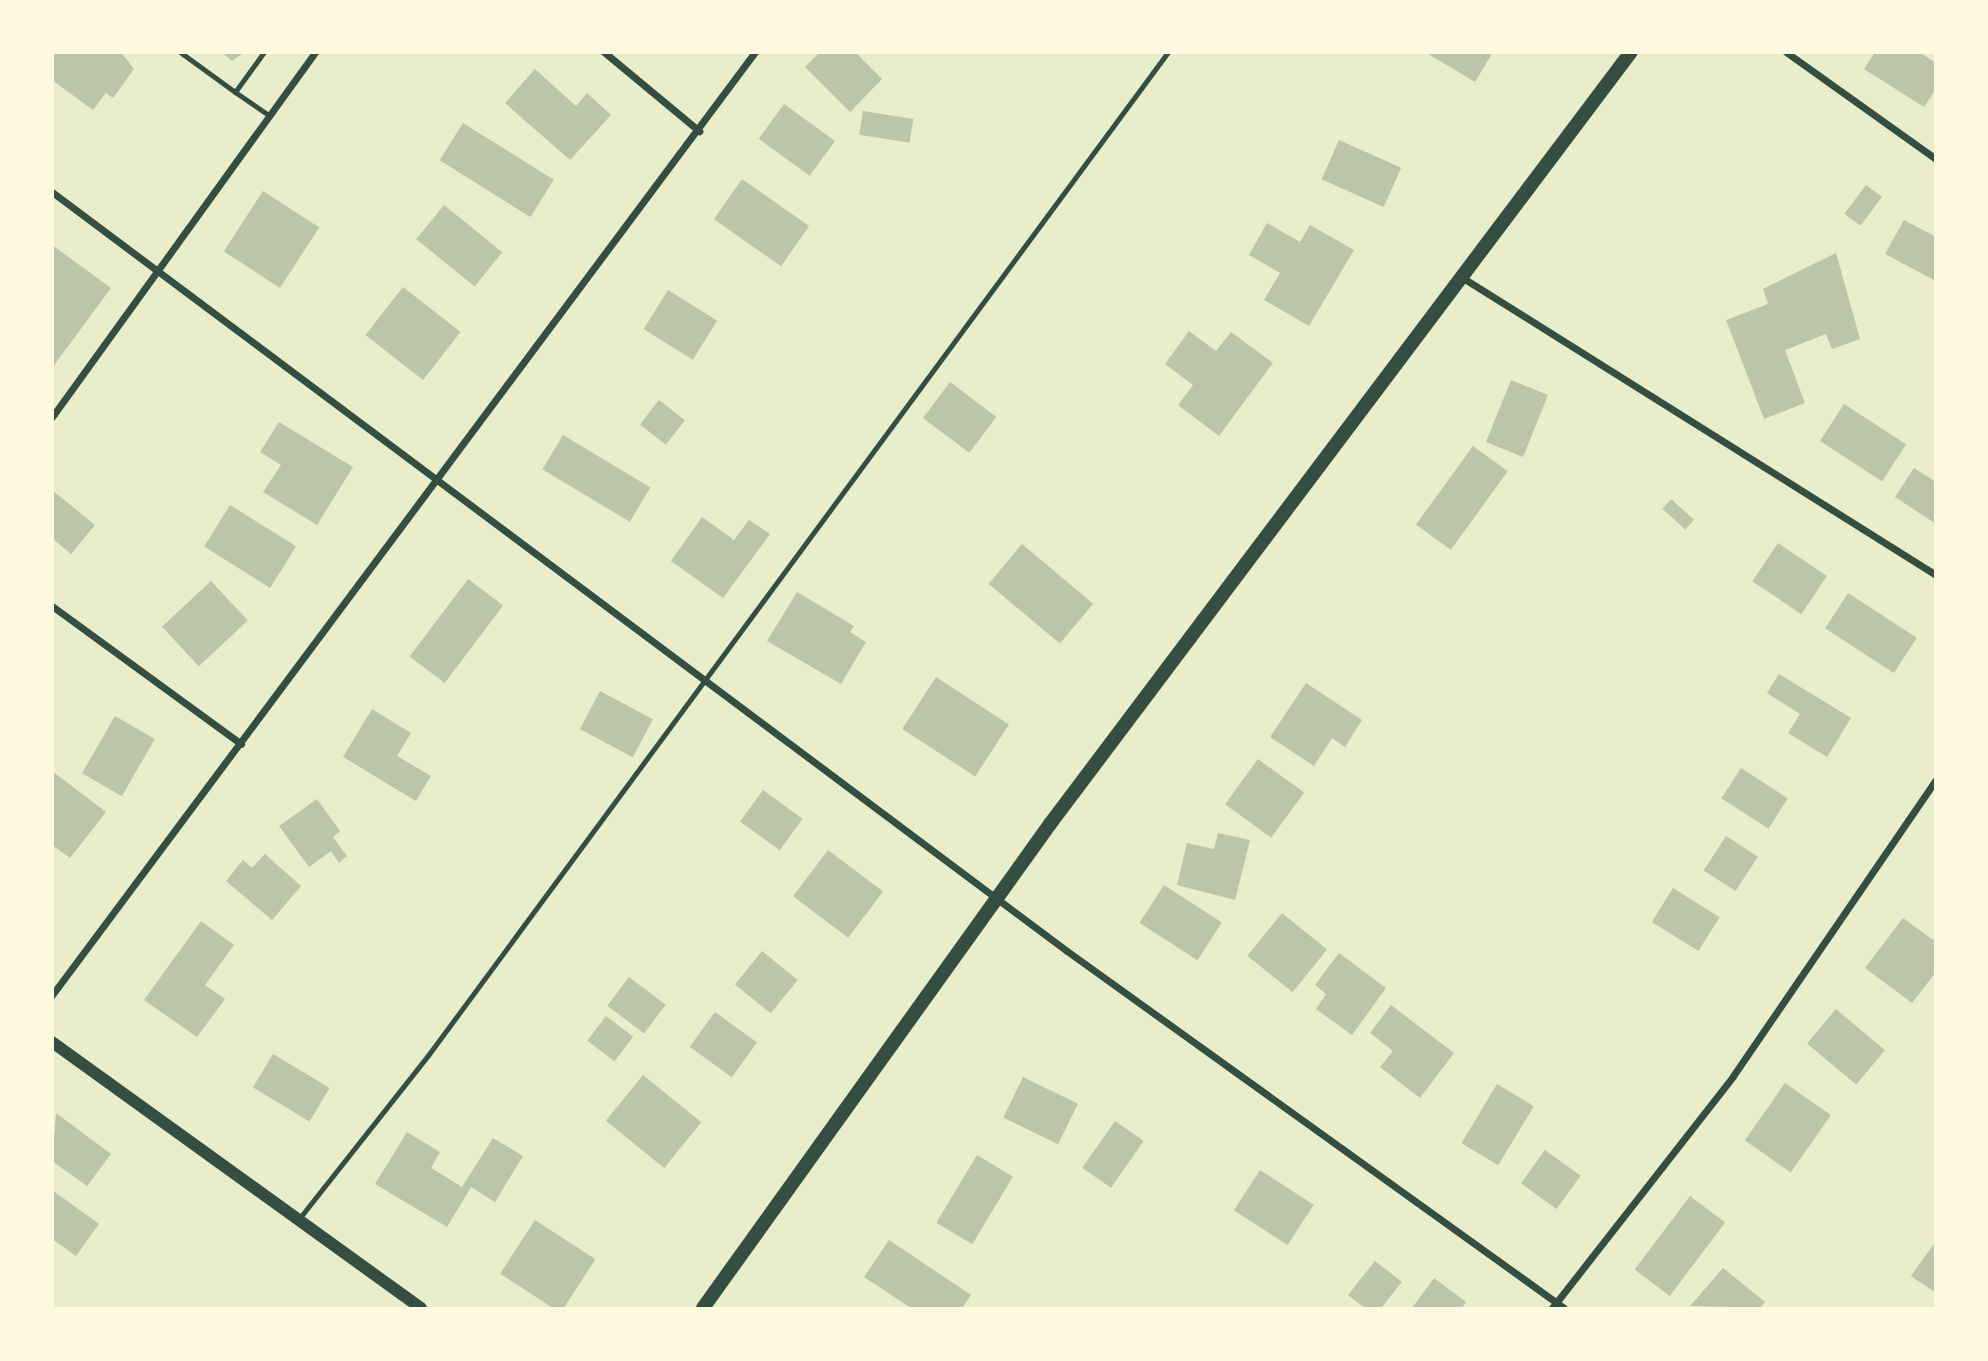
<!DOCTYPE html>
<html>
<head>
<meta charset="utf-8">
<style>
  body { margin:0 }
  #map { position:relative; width:1988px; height:1361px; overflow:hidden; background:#e9edc9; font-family:Cabin,sans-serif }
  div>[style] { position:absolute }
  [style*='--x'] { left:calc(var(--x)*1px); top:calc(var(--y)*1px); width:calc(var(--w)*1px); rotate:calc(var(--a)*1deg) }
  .building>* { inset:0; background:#bcc5a7; transform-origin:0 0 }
  .service>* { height:5px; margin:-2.5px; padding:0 2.5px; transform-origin:2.5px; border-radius:2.5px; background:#344e41 }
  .minor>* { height:7px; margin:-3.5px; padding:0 3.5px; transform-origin:3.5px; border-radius:3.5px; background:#344e41 }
  .tertiary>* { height:12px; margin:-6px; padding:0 6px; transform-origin:6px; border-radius:6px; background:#344e41 }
  .secondary>* { height:14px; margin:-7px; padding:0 7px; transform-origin:7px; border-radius:7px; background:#344e41 }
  span { translate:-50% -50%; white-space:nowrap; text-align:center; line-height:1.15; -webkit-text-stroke:5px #fefae0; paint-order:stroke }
  .frame { position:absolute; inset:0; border:54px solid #fefae0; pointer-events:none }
</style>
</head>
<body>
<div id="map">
  <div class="building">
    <div style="clip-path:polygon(52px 52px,121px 52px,134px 69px,113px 98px,106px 93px,93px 110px,52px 80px)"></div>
    <div style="clip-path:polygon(221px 52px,245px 52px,232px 61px)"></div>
    <div style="clip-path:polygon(820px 52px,855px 52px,882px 79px,850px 112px,805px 67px)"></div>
    <div style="clip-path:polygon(1425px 52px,1493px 52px,1475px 82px)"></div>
    <div style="clip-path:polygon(1875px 52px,1919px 52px,1936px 63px,1936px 89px,1924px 107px,1864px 69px)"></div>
    <div style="clip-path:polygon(535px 69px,576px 106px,587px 93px,611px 115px,570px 160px,505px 103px)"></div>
    <div style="left:784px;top:104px;width:63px;height:43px;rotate:36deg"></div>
    <div style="left:863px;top:111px;width:51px;height:24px;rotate:9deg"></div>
    <div style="left:463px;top:123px;width:107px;height:44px;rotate:32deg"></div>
    <div style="left:1339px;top:140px;width:68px;height:43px;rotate:24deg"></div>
    <div style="left:742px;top:179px;width:82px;height:49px;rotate:35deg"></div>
    <div style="left:1866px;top:185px;width:20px;height:36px;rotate:37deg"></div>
    <div style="left:263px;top:191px;width:67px;height:72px;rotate:33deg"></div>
    <div style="left:444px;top:205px;width:75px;height:44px;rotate:39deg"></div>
    <div style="clip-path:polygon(1904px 220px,1936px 237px,1936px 281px,1885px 254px)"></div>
    <div style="clip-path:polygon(1267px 223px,1300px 242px,1310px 225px,1354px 250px,1309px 326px,1264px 300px,1280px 273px,1249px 255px)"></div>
    <div style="clip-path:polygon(52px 245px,111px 288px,52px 368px)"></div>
    <div style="clip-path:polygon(1836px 253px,1860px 339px,1832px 349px,1826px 334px,1785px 350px,1805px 403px,1764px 419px,1726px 320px,1768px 304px,1763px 289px)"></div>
    <div style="left:403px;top:287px;width:73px;height:61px;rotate:38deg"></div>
    <div style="left:668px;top:290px;width:58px;height:46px;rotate:32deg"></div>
    <div style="clip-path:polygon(1189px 331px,1216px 351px,1231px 332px,1273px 363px,1219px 436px,1178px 405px,1193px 385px,1165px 364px)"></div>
    <div style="left:1511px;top:380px;width:40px;height:67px;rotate:22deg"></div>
    <div style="left:950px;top:382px;width:58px;height:45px;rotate:37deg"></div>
    <div style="left:659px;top:400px;width:33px;height:31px;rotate:38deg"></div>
    <div style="left:1844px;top:404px;width:74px;height:44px;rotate:33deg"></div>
    <div style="clip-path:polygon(279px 422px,353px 467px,317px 525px,263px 492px,281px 465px,260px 452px)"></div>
    <div style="left:563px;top:435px;width:102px;height:40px;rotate:31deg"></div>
    <div style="left:1473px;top:446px;width:43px;height:97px;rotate:36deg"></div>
    <div style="clip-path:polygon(1914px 468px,1936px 482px,1936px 524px,1895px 497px)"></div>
    <div style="clip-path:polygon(52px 490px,95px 525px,71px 554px,52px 538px)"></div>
    <div style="left:1671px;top:499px;width:31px;height:13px;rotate:42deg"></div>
    <div style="left:230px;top:505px;width:78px;height:49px;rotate:32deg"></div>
    <div style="clip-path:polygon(702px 517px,734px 540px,749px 520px,770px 534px,723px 598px,671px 561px)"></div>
    <div style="left:1778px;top:543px;width:59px;height:46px;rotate:34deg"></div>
    <div style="left:1022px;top:544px;width:93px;height:52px;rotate:40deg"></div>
    <div style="left:468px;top:579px;width:44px;height:97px;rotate:37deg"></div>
    <div style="left:211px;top:581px;width:54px;height:67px;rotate:47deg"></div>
    <div style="clip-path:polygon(797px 592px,854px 626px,850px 632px,866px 642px,841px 684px,767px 641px)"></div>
    <div style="left:1848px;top:593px;width:82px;height:42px;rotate:33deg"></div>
    <div style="clip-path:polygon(1779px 674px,1851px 718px,1827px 757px,1788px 733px,1800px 714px,1767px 693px)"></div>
    <div style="left:936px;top:677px;width:87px;height:62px;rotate:33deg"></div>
    <div style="clip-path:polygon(1306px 683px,1362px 720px,1345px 747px,1332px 738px,1314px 766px,1270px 737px)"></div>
    <div style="left:600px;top:691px;width:60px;height:43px;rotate:28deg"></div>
    <div style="clip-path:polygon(372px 709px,411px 733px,397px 756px,431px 776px,416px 801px,343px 757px)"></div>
    <div style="left:115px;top:716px;width:46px;height:66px;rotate:30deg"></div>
    <div style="left:1258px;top:759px;width:57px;height:56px;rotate:36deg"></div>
    <div style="left:1741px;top:768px;width:56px;height:36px;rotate:33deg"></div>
    <div style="clip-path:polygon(52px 771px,106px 812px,70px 858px,52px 845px)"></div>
    <div style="left:763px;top:790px;width:49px;height:39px;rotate:36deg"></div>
    <div style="clip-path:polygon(317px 799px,340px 831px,333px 837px,347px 856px,339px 863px,331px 851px,309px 867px,279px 826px)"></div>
    <div style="clip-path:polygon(1218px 833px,1250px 840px,1235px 900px,1177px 885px,1187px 843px,1214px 849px)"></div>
    <div style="left:1726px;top:836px;width:38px;height:41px;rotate:33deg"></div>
    <div style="left:828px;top:850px;width:69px;height:58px;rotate:37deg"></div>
    <div style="clip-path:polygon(265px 854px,301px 886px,272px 920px,226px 881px,243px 860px,252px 868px)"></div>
    <div style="left:1164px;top:885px;width:69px;height:45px;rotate:33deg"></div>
    <div style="left:1673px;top:888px;width:55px;height:40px;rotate:32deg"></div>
    <div style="left:1282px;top:913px;width:58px;height:55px;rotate:39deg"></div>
    <div style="clip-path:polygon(1903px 918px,1936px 942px,1936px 972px,1912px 1003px,1865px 968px)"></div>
    <div style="clip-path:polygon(201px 921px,234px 945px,205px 985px,225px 999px,197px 1037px,144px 1000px)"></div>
    <div style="left:762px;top:951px;width:46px;height:43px;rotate:39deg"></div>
    <div style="clip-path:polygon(1339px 953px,1386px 988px,1352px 1035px,1316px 1009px,1326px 994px,1315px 985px)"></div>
    <div style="left:629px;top:977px;width:46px;height:36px;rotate:37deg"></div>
    <div style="clip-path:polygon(1391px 1005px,1454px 1053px,1420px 1098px,1380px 1067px,1393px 1051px,1370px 1033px)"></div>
    <div style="left:1836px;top:1009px;width:64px;height:45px;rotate:40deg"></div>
    <div style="left:715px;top:1012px;width:52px;height:43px;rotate:36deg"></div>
    <div style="left:606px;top:1016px;width:34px;height:31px;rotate:37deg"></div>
    <div style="left:273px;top:1054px;width:66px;height:39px;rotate:31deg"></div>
    <div style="left:643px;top:1075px;width:75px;height:59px;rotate:39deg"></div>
    <div style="left:1023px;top:1077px;width:61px;height:45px;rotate:26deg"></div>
    <div style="left:1785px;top:1083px;width:56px;height:70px;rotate:35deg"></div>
    <div style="left:1497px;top:1084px;width:43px;height:69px;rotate:31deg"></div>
    <div style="clip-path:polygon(56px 1113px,111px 1154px,87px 1186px,52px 1161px)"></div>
    <div style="left:1115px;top:1121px;width:35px;height:57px;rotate:35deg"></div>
    <div style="clip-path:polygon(407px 1132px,440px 1152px,431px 1168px,462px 1187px,493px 1138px,523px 1156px,495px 1202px,471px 1187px,447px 1227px,375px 1184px)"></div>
    <div style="left:1545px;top:1150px;width:44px;height:41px;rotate:36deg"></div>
    <div style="left:977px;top:1155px;width:42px;height:79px;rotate:31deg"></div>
    <div style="left:1260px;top:1170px;width:64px;height:48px;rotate:33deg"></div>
    <div style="clip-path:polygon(52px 1190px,99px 1224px,76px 1256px,52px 1239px)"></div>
    <div style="left:1690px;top:1196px;width:44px;height:92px;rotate:37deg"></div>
    <div style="left:535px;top:1220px;width:72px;height:64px;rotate:33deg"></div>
    <div style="clip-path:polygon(889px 1240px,971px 1295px,962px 1308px,911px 1308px,864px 1277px)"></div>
    <div style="clip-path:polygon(1936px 1241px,1936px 1293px,1911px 1276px)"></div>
    <div style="clip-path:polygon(1375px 1261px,1402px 1282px,1381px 1308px,1365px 1308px,1348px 1295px)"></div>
    <div style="clip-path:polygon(1723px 1268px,1765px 1302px,1760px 1308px,1690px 1306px)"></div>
    <div style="clip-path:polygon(1434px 1278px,1466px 1302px,1462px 1308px,1412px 1308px)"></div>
  </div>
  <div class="service">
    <div style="--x:180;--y:52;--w:68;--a:36"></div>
    <div style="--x:235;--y:92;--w:49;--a:-54.1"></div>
    <div style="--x:235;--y:92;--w:42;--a:34.4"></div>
    <div style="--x:298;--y:1220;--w:211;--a:-51.7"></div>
    <div style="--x:429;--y:1054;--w:1245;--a:-53.59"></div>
  </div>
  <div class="minor">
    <div style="--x:604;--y:52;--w:124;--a:39.7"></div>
    <div style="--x:1786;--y:52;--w:184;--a:35.5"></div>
    <div style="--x:52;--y:192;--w:1267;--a:36.79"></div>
    <div style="--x:1067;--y:951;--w:612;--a:35.69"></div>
    <div style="--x:1463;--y:278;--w:559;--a:32.12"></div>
    <div style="--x:52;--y:417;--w:450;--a:-54.2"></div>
    <div style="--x:52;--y:606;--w:234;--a:36.1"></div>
    <div style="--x:52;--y:995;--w:1176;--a:-53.3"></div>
    <div style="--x:1552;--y:1308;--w:294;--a:-52"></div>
    <div style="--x:1733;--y:1076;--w:360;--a:-55.6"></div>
  </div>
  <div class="tertiary">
    <div style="--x:52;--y:1042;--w:455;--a:35.8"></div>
  </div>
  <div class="secondary">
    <div style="--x:703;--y:1308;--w:596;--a:-54.36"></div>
    <div style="--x:1050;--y:824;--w:966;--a:-53.04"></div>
  </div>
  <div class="frame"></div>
</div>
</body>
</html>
